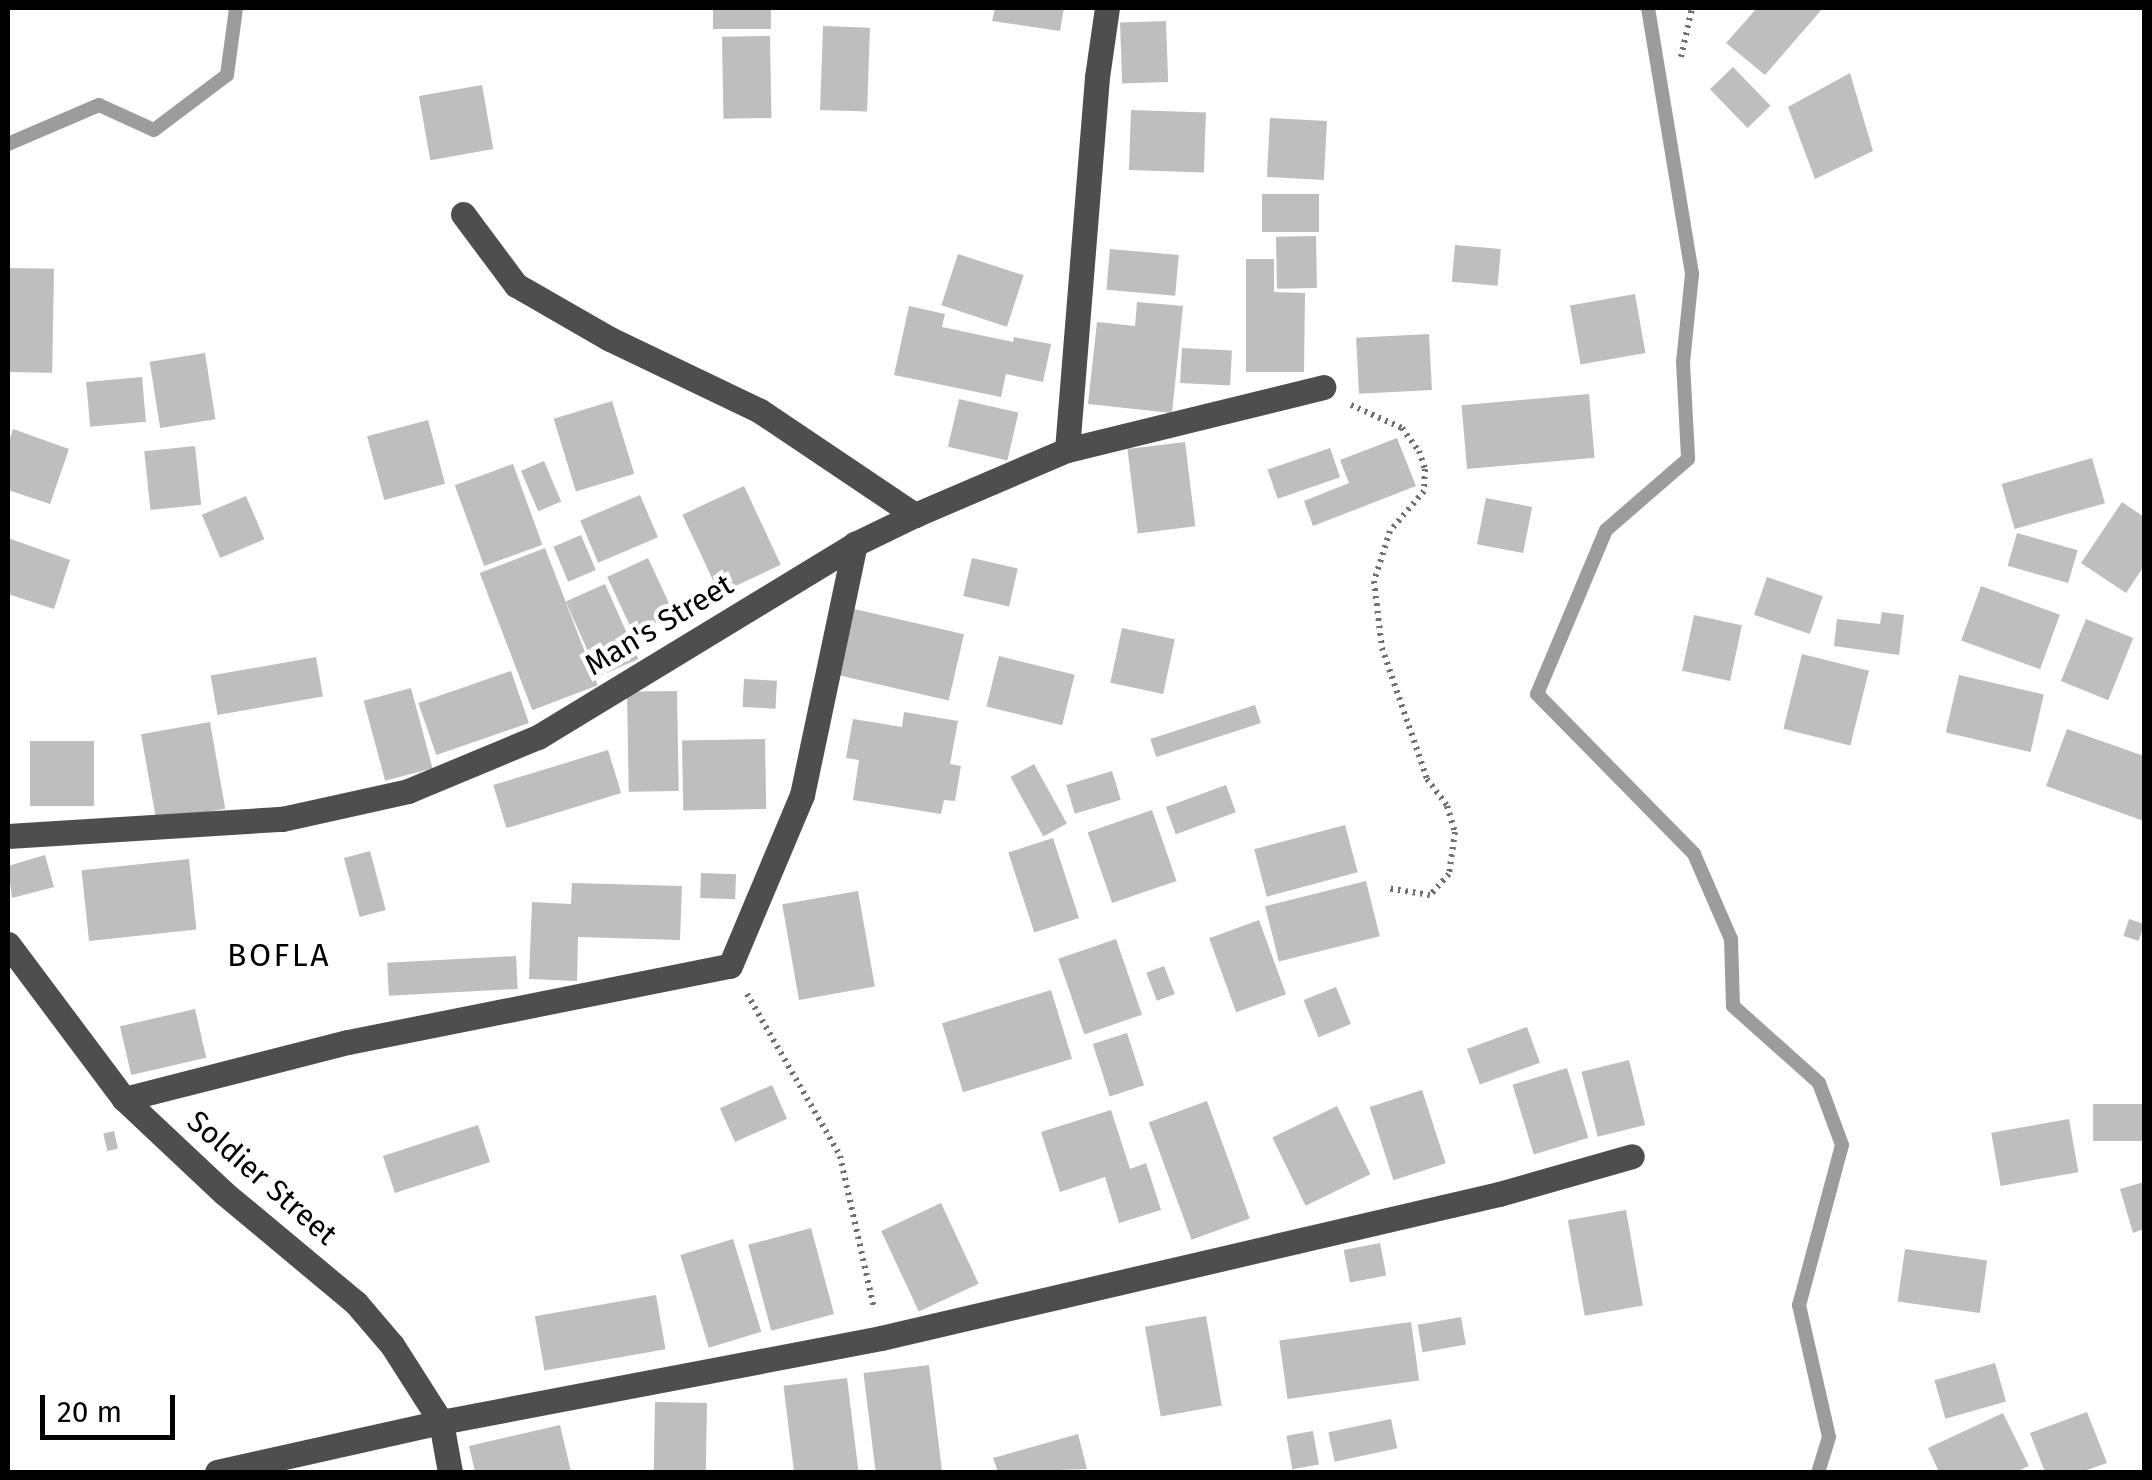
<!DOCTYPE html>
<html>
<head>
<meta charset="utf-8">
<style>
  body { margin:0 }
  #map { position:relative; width:2152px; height:1480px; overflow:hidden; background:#fff; font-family:"Fira Sans",sans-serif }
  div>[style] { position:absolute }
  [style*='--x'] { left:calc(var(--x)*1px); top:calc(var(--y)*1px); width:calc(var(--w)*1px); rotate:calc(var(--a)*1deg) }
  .stream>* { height:14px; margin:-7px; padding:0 7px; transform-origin:7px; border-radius:7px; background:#9c9c9c }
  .building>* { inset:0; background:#bebebe; transform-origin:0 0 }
  .path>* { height:6px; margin-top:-3px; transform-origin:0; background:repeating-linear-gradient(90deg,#707070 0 2.5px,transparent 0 7.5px) }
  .minor>* { height:25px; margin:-12.5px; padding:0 12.5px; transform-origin:12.5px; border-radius:12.5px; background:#4e4e4e }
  span { translate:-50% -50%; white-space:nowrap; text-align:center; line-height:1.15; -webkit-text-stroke:9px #fff; paint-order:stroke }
  .street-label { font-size:30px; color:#000 }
  .neighbourhood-label { font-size:32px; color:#000; letter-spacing:2.5px }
  .frame { position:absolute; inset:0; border:10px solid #000; pointer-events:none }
  .scale { position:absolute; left:40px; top:1395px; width:135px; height:45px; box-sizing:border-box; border:5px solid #000; border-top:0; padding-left:12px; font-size:30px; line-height:35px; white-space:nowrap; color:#000; -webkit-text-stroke:8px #fff; paint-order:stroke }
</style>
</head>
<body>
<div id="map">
  <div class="stream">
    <div style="--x:1648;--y:8;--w:270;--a:80.6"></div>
    <div style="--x:1692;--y:274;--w:88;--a:95.8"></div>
    <div style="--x:1683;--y:362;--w:97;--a:87"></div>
    <div style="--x:1688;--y:459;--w:108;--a:139.1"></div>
    <div style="--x:1606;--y:530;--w:178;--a:112.8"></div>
    <div style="--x:1537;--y:694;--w:224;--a:45.5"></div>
    <div style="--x:1694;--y:854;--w:93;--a:66.5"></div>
    <div style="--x:1731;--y:939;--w:67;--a:88.3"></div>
    <div style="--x:1733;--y:1006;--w:115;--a:41.8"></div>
    <div style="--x:1819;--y:1083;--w:66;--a:69.6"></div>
    <div style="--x:1842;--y:1145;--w:166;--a:105"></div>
    <div style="--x:1799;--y:1305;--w:135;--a:77.2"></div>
    <div style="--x:1829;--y:1437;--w:37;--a:107"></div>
    <div style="--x:8;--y:144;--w:99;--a:-23.2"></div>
    <div style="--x:99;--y:105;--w:60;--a:24.4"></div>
    <div style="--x:154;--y:130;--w:91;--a:-37"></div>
    <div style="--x:227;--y:75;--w:68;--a:-82.3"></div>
  </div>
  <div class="building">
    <div style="left:713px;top:8px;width:58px;height:21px"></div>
    <div style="clip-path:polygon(995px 8px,1064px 8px,1060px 31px,992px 21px)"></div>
    <div style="clip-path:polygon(1757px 8px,1823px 8px,1765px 75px,1726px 43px)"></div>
    <div style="left:1166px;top:21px;width:61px;height:46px;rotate:88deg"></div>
    <div style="left:823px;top:26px;width:47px;height:84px;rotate:2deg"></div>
    <div style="left:770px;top:36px;width:82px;height:48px;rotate:89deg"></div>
    <div style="left:1733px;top:67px;width:54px;height:32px;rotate:46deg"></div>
    <div style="clip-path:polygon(1850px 73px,1873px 151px,1815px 179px,1788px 107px)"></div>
    <div style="left:482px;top:85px;width:65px;height:64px;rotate:80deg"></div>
    <div style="left:1131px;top:110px;width:75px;height:60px;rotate:2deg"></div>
    <div style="left:1270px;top:118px;width:57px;height:59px;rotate:3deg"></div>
    <div style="left:1262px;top:194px;width:57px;height:38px"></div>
    <div style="left:1316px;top:236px;width:52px;height:40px;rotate:89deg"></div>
    <div style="left:1455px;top:245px;width:46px;height:37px;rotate:5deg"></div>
    <div style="left:1110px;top:249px;width:69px;height:41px;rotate:5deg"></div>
    <div style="left:958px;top:254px;width:69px;height:54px;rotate:18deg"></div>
    <div style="clip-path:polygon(1246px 259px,1274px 259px,1274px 292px,1305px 293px,1304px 372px,1246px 372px)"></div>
    <div style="left:8px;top:268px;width:46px;height:104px;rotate:1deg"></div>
    <div style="left:1635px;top:294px;width:60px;height:66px;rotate:80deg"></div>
    <div style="clip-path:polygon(1137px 302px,1183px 306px,1172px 413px,1088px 404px,1097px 322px,1135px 326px)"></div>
    <div style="clip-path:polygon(909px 306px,945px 314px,942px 327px,1013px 342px,1014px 337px,1051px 344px,1043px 382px,1006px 374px,1001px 397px,894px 375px)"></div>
    <div style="left:1429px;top:334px;width:56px;height:73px;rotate:87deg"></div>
    <div style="left:1182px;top:348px;width:50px;height:35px;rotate:3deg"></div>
    <div style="left:205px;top:353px;width:67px;height:56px;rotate:81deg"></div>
    <div style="left:142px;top:377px;width:45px;height:56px;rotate:85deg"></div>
    <div style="left:1589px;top:394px;width:64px;height:128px;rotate:85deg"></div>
    <div style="left:959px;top:399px;width:61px;height:49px;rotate:13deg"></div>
    <div style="left:612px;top:401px;width:76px;height:61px;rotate:73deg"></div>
    <div style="left:428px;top:420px;width:66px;height:63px;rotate:75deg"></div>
    <div style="clip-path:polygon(13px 429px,69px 449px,50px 504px,8px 490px,8px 445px)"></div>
    <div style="clip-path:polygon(1397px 438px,1416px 486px,1313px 526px,1304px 501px,1349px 483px,1340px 460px)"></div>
    <div style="left:1185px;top:442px;width:85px;height:58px;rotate:83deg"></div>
    <div style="left:195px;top:446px;width:59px;height:51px;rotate:84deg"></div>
    <div style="left:1330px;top:448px;width:31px;height:66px;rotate:71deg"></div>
    <div style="left:2092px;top:458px;width:47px;height:94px;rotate:74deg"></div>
    <div style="left:544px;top:461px;width:44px;height:25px;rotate:67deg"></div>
    <div style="left:513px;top:464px;width:86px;height:62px;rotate:70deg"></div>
    <div style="left:744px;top:486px;width:87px;height:68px;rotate:65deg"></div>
    <div style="left:640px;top:495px;width:46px;height:65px;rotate:67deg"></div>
    <div style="left:246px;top:496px;width:47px;height:48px;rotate:67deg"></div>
    <div style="left:1486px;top:498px;width:47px;height:47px;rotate:11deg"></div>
    <div style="clip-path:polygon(2122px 502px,2144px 517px,2144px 566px,2126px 593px,2081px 563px)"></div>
    <div style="left:2017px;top:533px;width:63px;height:34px;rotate:16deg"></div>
    <div style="left:581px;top:535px;width:38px;height:30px;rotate:67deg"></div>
    <div style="clip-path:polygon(8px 538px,70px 560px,54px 609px,8px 594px)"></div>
    <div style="left:545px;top:548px;width:147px;height:70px;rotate:69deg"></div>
    <div style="left:648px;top:558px;width:62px;height:45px;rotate:65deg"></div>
    <div style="left:972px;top:558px;width:47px;height:39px;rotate:13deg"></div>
    <div style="left:1767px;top:577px;width:59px;height:40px;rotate:19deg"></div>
    <div style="left:605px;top:584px;width:82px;height:43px;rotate:66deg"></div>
    <div style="left:1981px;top:586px;width:84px;height:58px;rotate:20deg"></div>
    <div style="left:850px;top:608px;width:117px;height:68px;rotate:13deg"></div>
    <div style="clip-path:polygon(1882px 612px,1904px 615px,1899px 655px,1834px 646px,1837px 619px,1880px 624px)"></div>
    <div style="left:1694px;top:615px;width:49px;height:57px;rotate:12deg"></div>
    <div style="left:2086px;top:619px;width:51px;height:67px;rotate:22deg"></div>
    <div style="left:1122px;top:628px;width:54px;height:56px;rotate:12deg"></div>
    <div style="left:1802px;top:654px;width:69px;height:77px;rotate:14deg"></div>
    <div style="left:999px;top:656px;width:78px;height:52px;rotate:14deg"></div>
    <div style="left:316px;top:657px;width:40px;height:107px;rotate:80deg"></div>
    <div style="left:511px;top:671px;width:55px;height:98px;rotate:71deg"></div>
    <div style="left:1959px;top:675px;width:87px;height:59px;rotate:13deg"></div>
    <div style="left:744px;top:679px;width:33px;height:28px;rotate:3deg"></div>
    <div style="left:411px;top:688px;width:83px;height:49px;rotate:75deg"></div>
    <div style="left:677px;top:691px;width:100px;height:50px;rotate:89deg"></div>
    <div style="left:1255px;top:705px;width:19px;height:110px;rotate:72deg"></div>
    <div style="clip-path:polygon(904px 712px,958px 721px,950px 764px,961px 766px,955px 801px,944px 800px,941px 814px,853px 800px,859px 760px,846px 758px,853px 719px,902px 727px)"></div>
    <div style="left:210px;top:722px;width:88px;height:70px;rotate:80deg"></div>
    <div style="clip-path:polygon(2067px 729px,2144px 756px,2144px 821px,2046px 786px)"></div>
    <div style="left:765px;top:739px;width:70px;height:83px;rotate:89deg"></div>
    <div style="left:30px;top:741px;width:64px;height:65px"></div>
    <div style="left:608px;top:750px;width:45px;height:120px;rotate:73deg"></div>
    <div style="left:1034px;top:764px;width:68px;height:27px;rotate:61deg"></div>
    <div style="left:1112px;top:771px;width:30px;height:48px;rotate:73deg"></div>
    <div style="left:1226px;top:785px;width:29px;height:64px;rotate:70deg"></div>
    <div style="left:1152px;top:810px;width:75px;height:68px;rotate:71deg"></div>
    <div style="left:1345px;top:825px;width:49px;height:94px;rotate:75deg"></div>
    <div style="left:1053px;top:838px;width:84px;height:47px;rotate:72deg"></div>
    <div style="left:370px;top:851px;width:61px;height:27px;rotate:75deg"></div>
    <div style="clip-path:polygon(45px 855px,54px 887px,12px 898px,8px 866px)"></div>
    <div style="left:189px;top:859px;width:71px;height:108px;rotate:84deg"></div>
    <div style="left:701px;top:873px;width:35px;height:25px;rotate:2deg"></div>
    <div style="left:1366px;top:881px;width:57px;height:104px;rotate:76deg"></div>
    <div style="clip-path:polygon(572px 883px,682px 886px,680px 940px,578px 937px,577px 981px,529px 979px,532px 902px,571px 904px)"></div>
    <div style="left:858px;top:891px;width:97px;height:77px;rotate:80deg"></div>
    <div style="left:2129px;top:919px;width:16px;height:18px;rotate:18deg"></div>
    <div style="left:1259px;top:920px;width:79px;height:53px;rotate:70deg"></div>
    <div style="left:1116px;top:939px;width:80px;height:61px;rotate:71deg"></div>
    <div style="left:516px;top:956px;width:33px;height:129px;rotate:87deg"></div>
    <div style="left:1164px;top:966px;width:30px;height:19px;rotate:69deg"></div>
    <div style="left:1336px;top:987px;width:40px;height:35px;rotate:68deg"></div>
    <div style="left:1051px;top:990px;width:72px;height:114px;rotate:73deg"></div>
    <div style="left:195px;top:1009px;width:50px;height:77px;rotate:77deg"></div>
    <div style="left:1527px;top:1027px;width:38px;height:64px;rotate:70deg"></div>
    <div style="left:1127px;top:1033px;width:55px;height:36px;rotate:72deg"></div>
    <div style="left:1629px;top:1060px;width:67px;height:49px;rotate:76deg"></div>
    <div style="left:1567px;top:1068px;width:73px;height:57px;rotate:73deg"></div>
    <div style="left:772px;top:1085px;width:37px;height:57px;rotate:66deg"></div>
    <div style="left:1422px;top:1090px;width:77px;height:55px;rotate:72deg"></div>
    <div style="left:1207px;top:1101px;width:125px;height:62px;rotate:70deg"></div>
    <div style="left:2144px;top:1104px;width:37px;height:51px;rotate:90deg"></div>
    <div style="left:1337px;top:1106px;width:76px;height:72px;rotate:64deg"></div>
    <div style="clip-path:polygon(1111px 1110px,1130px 1169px,1146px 1163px,1161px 1210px,1119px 1223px,1105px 1177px,1060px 1192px,1041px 1132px)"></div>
    <div style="left:2069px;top:1119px;width:54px;height:79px;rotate:80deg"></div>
    <div style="left:478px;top:1125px;width:39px;height:100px;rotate:72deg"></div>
    <div style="left:114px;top:1131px;width:18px;height:11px;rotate:77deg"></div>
    <div style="clip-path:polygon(2144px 1182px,2144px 1229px,2133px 1233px,2120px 1189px)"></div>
    <div style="left:941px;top:1203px;width:89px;height:66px;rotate:65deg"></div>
    <div style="left:1626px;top:1210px;width:97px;height:59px;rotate:80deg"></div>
    <div style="left:811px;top:1228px;width:89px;height:65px;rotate:75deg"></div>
    <div style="left:733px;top:1239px;width:97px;height:55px;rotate:73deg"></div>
    <div style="left:1380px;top:1243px;width:33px;height:37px;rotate:79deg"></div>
    <div style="left:1905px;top:1249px;width:83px;height:53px;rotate:8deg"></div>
    <div style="left:656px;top:1295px;width:55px;height:123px;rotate:80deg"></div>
    <div style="left:1206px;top:1316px;width:91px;height:62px;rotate:80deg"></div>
    <div style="left:1461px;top:1317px;width:28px;height:44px;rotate:80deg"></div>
    <div style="left:1411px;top:1322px;width:59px;height:133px;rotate:82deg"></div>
    <div style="left:1995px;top:1363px;width:40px;height:63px;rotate:74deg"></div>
    <div style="left:929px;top:1365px;width:108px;height:66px;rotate:83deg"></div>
    <div style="left:847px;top:1378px;width:95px;height:64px;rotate:83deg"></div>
    <div style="left:655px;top:1402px;width:52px;height:70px;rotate:1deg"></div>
    <div style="clip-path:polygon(2087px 1412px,2107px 1463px,2081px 1472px,2045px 1472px,2030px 1433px)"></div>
    <div style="clip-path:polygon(2003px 1413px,2029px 1466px,2015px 1472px,1939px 1472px,1928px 1448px)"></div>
    <div style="left:1391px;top:1419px;width:30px;height:64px;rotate:78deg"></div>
    <div style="clip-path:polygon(560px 1425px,571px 1472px,475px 1472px,469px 1446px)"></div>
    <div style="left:1313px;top:1431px;width:34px;height:27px;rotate:80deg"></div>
    <div style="clip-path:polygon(1078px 1434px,1087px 1469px,998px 1472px,993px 1458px)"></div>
  </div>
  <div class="path">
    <div style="--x:1681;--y:57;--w:50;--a:-77.3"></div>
    <div style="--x:1351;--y:405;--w:56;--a:24.3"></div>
    <div style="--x:1402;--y:428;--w:29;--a:54"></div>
    <div style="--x:1419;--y:451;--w:19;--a:72"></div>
    <div style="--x:1425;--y:469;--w:22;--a:93"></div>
    <div style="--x:1424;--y:491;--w:52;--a:130.4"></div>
    <div style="--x:1390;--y:531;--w:52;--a:107.7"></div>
    <div style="--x:1374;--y:581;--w:67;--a:83.2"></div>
    <div style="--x:1382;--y:648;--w:139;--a:71"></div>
    <div style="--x:1427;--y:779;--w:34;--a:53"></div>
    <div style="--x:1447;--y:806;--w:27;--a:73"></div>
    <div style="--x:1455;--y:832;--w:42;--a:98.1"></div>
    <div style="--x:1449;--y:874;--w:28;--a:132"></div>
    <div style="--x:1430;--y:895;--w:44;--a:-170.8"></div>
    <div style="--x:747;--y:994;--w:187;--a:60.1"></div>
    <div style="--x:840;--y:1156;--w:156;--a:77.4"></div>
  </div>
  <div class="minor">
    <div style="--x:463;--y:214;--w:89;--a:53.3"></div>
    <div style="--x:516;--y:285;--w:108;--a:29.9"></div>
    <div style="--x:610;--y:339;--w:166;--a:25.6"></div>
    <div style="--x:760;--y:411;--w:187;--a:33.9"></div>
    <div style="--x:1067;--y:450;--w:374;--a:-85.4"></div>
    <div style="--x:1097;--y:77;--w:70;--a:-81.8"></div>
    <div style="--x:8;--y:836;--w:275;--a:-3.6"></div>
    <div style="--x:282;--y:819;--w:129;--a:-12.5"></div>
    <div style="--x:408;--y:791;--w:141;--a:-22.6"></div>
    <div style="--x:538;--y:737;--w:371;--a:-31.3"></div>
    <div style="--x:855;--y:544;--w:67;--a:-25.8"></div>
    <div style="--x:915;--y:515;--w:165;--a:-23.2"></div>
    <div style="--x:1067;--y:450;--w:264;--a:-13.8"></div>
    <div style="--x:8;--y:944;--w:194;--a:53.2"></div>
    <div style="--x:124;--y:1099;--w:137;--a:43.2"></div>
    <div style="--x:224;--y:1193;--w:172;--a:39.8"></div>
    <div style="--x:356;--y:1303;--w:55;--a:49.4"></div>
    <div style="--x:392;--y:1345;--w:91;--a:57.5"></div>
    <div style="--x:441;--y:1422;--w:51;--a:79.8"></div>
    <div style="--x:124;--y:1099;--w:231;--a:-14.3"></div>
    <div style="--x:348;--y:1042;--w:389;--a:-11.3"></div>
    <div style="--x:730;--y:966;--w:186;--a:-67.2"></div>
    <div style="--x:802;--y:795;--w:257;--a:-78.1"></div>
    <div style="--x:217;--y:1472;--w:230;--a:-12.6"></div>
    <div style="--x:441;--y:1422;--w:448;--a:-10.8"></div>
    <div style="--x:881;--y:1338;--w:635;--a:-13.12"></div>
    <div style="--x:1499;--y:1194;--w:138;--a:-15.9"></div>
  </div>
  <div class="street-label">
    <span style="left:659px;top:625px;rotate:-31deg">Man's Street</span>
    <span style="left:262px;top:1178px;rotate:41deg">Soldier Street</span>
  </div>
  <div class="neighbourhood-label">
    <span style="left:279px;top:955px">BOFLA</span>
  </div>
  <div class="frame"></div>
  <div class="scale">20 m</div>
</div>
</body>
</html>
